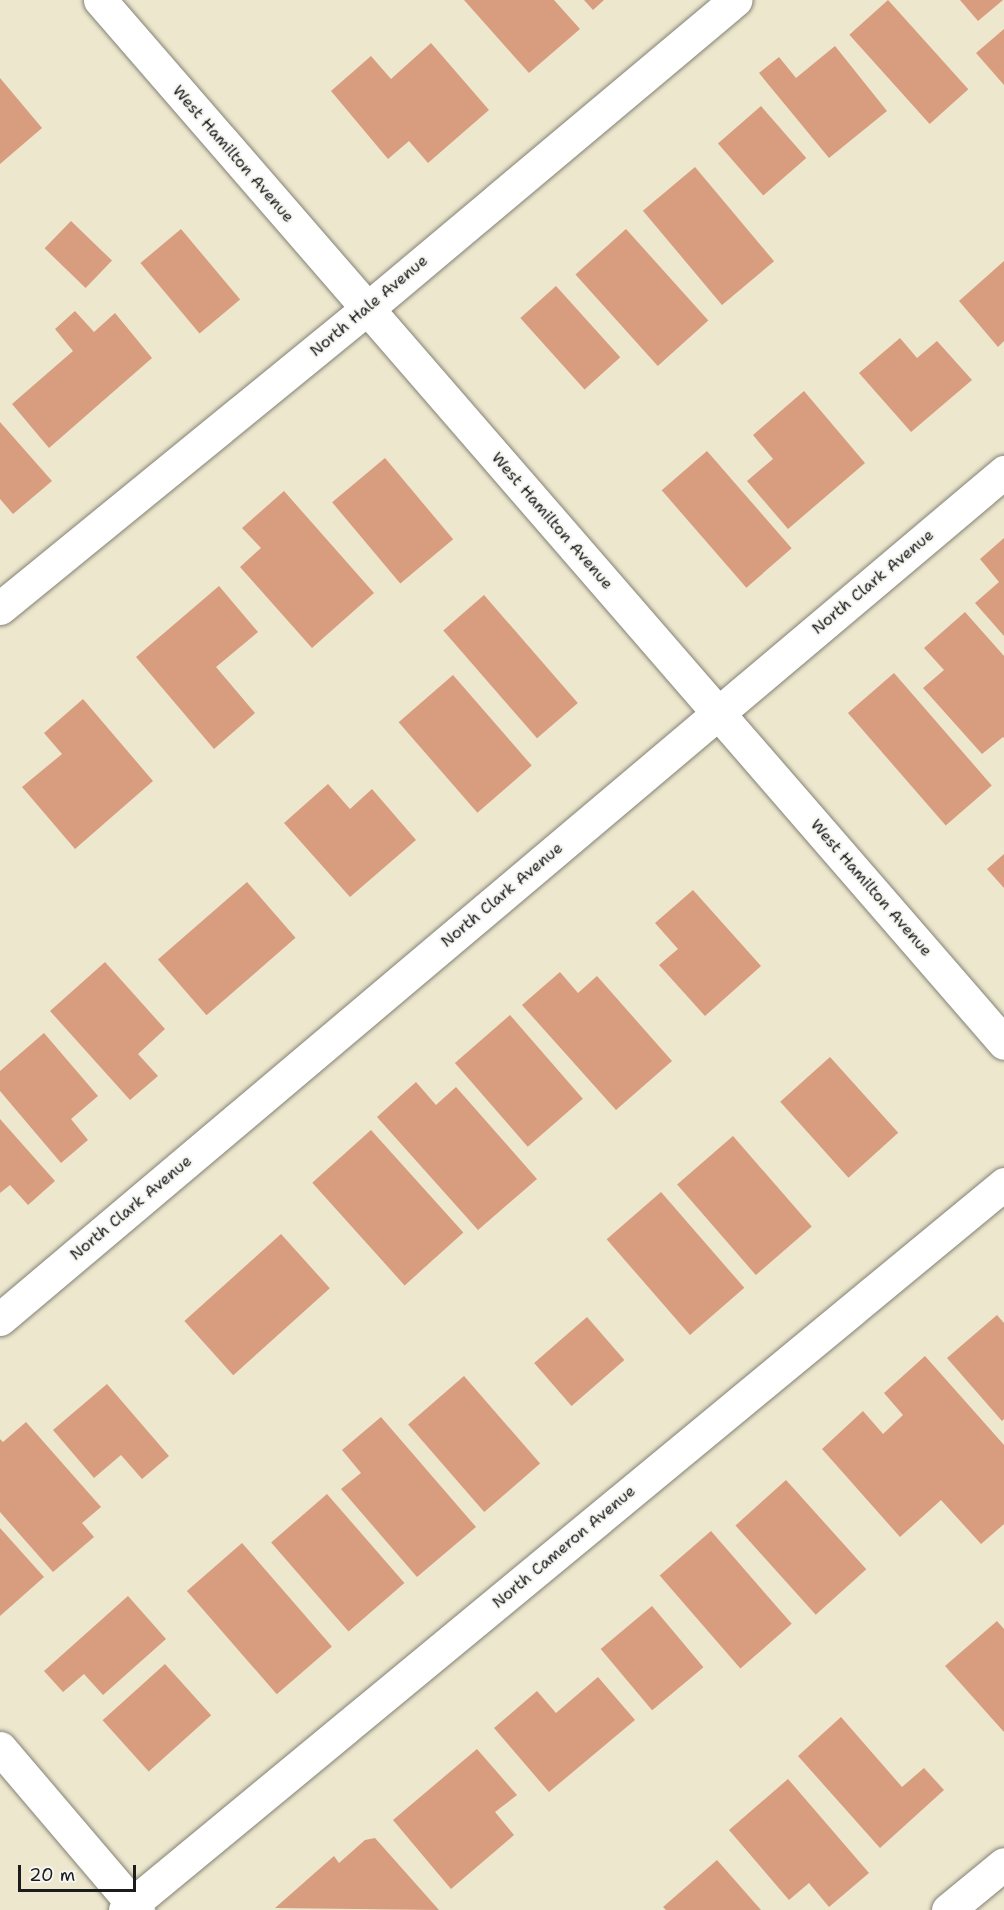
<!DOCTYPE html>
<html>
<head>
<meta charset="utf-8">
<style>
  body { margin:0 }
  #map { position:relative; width:1004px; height:1910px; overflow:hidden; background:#ede7ce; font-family:"Shantell Sans",sans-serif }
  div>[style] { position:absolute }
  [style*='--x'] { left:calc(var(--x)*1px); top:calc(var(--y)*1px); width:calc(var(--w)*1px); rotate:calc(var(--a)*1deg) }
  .building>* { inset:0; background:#d89c7e; transform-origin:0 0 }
  .roads { filter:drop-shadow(0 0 2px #848275) drop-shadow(0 0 2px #848275) }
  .minor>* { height:33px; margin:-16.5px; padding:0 16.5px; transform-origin:16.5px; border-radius:16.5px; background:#fff }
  span { translate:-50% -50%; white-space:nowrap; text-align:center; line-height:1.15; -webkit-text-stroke:4.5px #f6f6f2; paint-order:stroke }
  .street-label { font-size:16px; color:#1c1c1c }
  .scale { position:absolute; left:18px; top:1865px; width:118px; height:27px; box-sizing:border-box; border:3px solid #1c1c1c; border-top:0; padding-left:8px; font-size:18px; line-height:21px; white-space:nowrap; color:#1c1c1c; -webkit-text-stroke:4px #f6f6f2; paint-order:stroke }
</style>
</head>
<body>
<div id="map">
  <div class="building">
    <div style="clip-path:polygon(464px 0,554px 0,580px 29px,529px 73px)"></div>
    <div style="clip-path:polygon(584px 0,604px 0,593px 10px)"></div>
    <div style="left:888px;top:0;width:120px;height:52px;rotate:48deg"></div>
    <div style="clip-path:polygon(960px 0,1003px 0,978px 21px)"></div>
    <div style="clip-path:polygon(1004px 29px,1004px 85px,976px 53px)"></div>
    <div style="clip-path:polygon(431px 43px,489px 110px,428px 163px,409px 141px,388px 159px,331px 91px,371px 56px,391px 79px)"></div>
    <div style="clip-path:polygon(835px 46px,887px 111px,829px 158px,759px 73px,779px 57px,796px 78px)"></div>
    <div style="clip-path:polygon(0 78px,42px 128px,0 164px)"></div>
    <div style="left:761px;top:106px;width:69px;height:57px;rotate:49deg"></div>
    <div style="left:695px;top:167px;width:123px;height:68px;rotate:50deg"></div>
    <div style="left:71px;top:221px;width:57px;height:38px;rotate:44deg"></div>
    <div style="left:181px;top:229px;width:92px;height:53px;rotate:50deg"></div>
    <div style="left:626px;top:229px;width:123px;height:68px;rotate:48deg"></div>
    <div style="clip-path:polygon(1004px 261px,1004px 341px,998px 347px,959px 301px)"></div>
    <div style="left:556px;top:286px;width:96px;height:48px;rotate:48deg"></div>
    <div style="clip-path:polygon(75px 311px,94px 332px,115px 313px,152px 358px,49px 448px,12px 404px,73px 351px,55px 329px)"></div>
    <div style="clip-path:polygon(900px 338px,917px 358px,937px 341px,972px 380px,911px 432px,859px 373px)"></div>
    <div style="clip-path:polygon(804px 391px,865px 463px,788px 529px,747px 481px,773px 459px,753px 435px)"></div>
    <div style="clip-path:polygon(0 422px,52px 481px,13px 514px,0 499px)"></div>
    <div style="left:707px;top:451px;width:129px;height:60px;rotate:49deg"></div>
    <div style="left:385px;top:458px;width:106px;height:69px;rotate:50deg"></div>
    <div style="clip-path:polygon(284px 491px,374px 593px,312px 648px,240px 567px,261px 548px,242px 528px)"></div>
    <div style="clip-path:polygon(1004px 538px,1004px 636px,975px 603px,999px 582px,980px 559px)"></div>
    <div style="clip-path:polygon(219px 586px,258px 632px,216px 667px,255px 713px,214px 749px,136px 657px)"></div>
    <div style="left:484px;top:595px;width:143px;height:54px;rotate:49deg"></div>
    <div style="clip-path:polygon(965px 612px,1004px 656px,1004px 738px,1003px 737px,982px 754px,923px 688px,944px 670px,924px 648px)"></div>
    <div style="left:894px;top:673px;width:149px;height:61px;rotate:49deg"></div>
    <div style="left:453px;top:675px;width:120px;height:72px;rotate:49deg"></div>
    <div style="clip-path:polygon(83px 699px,153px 781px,75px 849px,22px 787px,62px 754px,44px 733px)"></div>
    <div style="clip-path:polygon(328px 784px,350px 809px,372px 789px,416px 840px,350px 897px,284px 823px)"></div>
    <div style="clip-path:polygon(1004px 854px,1004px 888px,987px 869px)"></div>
    <div style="left:247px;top:882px;width:74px;height:118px;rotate:49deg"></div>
    <div style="clip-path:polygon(693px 890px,761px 966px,705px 1016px,659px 965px,678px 949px,655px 923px)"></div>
    <div style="clip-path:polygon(105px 962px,165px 1029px,138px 1054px,158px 1076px,130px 1100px,50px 1011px)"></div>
    <div style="clip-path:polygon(560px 972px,578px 993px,597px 976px,672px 1061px,616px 1110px,522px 1005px)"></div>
    <div style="left:510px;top:1015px;width:111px;height:73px;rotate:49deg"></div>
    <div style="clip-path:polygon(44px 1033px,98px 1096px,71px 1119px,88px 1140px,61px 1163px,0 1091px,0 1071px)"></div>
    <div style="left:830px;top:1057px;width:102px;height:67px;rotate:48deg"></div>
    <div style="clip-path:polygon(416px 1082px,436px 1105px,456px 1087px,537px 1179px,478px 1230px,377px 1117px)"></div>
    <div style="clip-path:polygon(0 1119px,55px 1181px,28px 1205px,10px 1185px,0 1193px)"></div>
    <div style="left:371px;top:1130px;width:138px;height:79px;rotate:48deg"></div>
    <div style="left:733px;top:1136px;width:120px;height:74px;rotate:49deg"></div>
    <div style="left:661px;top:1192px;width:127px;height:72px;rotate:49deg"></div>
    <div style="left:281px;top:1234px;width:73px;height:130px;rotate:48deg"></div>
    <div style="clip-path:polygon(997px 1315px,1004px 1323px,1004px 1419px,1002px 1421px,947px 1358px)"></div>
    <div style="left:587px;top:1317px;width:57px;height:70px;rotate:49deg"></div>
    <div style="clip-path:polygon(925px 1356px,1004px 1445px,1004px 1524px,981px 1544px,941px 1500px,900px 1537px,822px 1449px,863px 1411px,883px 1434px,903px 1415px,884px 1393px)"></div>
    <div style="left:464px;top:1376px;width:116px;height:74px;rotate:49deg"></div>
    <div style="clip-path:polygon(107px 1384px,169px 1456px,142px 1479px,121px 1455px,94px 1478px,53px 1430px)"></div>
    <div style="clip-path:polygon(381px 1417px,476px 1527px,417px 1577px,341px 1489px,361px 1473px,342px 1450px)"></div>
    <div style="clip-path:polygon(26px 1422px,101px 1507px,82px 1523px,94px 1537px,53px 1572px,0 1512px,0 1439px,3px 1442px)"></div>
    <div style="left:786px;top:1480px;width:120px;height:68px;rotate:48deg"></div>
    <div style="left:327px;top:1494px;width:118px;height:74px;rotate:49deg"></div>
    <div style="clip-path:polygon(0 1528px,44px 1577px,0 1616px)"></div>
    <div style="left:711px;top:1531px;width:123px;height:68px;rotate:49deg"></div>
    <div style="left:242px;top:1543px;width:137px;height:73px;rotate:49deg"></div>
    <div style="clip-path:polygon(128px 1596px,166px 1639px,103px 1695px,84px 1674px,63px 1692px,44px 1671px)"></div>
    <div style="left:652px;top:1606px;width:80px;height:67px;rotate:50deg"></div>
    <div style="clip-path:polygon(997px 1621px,1004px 1629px,1004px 1732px,945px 1666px)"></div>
    <div style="left:165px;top:1664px;width:69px;height:84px;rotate:48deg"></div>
    <div style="clip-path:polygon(598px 1677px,635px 1720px,549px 1792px,494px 1728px,537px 1691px,556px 1713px)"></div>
    <div style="clip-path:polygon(841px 1717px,902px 1787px,924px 1768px,944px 1790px,880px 1848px,798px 1756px)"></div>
    <div style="clip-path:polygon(477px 1749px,517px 1795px,495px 1812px,514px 1835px,451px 1889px,393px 1820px)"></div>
    <div style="clip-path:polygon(788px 1779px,869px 1873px,829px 1907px,809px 1883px,789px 1900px,729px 1830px)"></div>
    <div style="clip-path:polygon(375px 1838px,439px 1910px,275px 1908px,334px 1856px,339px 1863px,365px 1840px)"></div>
    <div style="clip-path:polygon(717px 1860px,761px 1910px,666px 1910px,663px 1907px)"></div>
  </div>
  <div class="roads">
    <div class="minor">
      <div style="--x:100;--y:0;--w:1380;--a:49.08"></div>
      <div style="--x:0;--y:608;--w:473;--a:-39.2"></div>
      <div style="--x:367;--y:309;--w:481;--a:-40"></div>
      <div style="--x:0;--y:1319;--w:1314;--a:-40.15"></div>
      <div style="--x:0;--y:1748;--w:213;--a:49.6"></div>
      <div style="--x:125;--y:1910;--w:1140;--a:-39.55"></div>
      <div style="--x:948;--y:1910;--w:72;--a:-39.4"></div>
    </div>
  </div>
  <div class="street-label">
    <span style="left:233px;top:154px;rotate:49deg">West Hamilton Avenue</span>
    <span style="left:369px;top:306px;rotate:-40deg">North Hale Avenue</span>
    <span style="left:552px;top:521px;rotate:49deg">West Hamilton Avenue</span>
    <span style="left:873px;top:582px;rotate:-40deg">North Clark Avenue</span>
    <span style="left:871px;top:888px;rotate:49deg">West Hamilton Avenue</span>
    <span style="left:502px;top:895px;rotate:-40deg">North Clark Avenue</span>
    <span style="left:131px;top:1208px;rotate:-40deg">North Clark Avenue</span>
    <span style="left:564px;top:1547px;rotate:-40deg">North Cameron Avenue</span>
  </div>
  <div class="scale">20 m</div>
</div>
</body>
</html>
